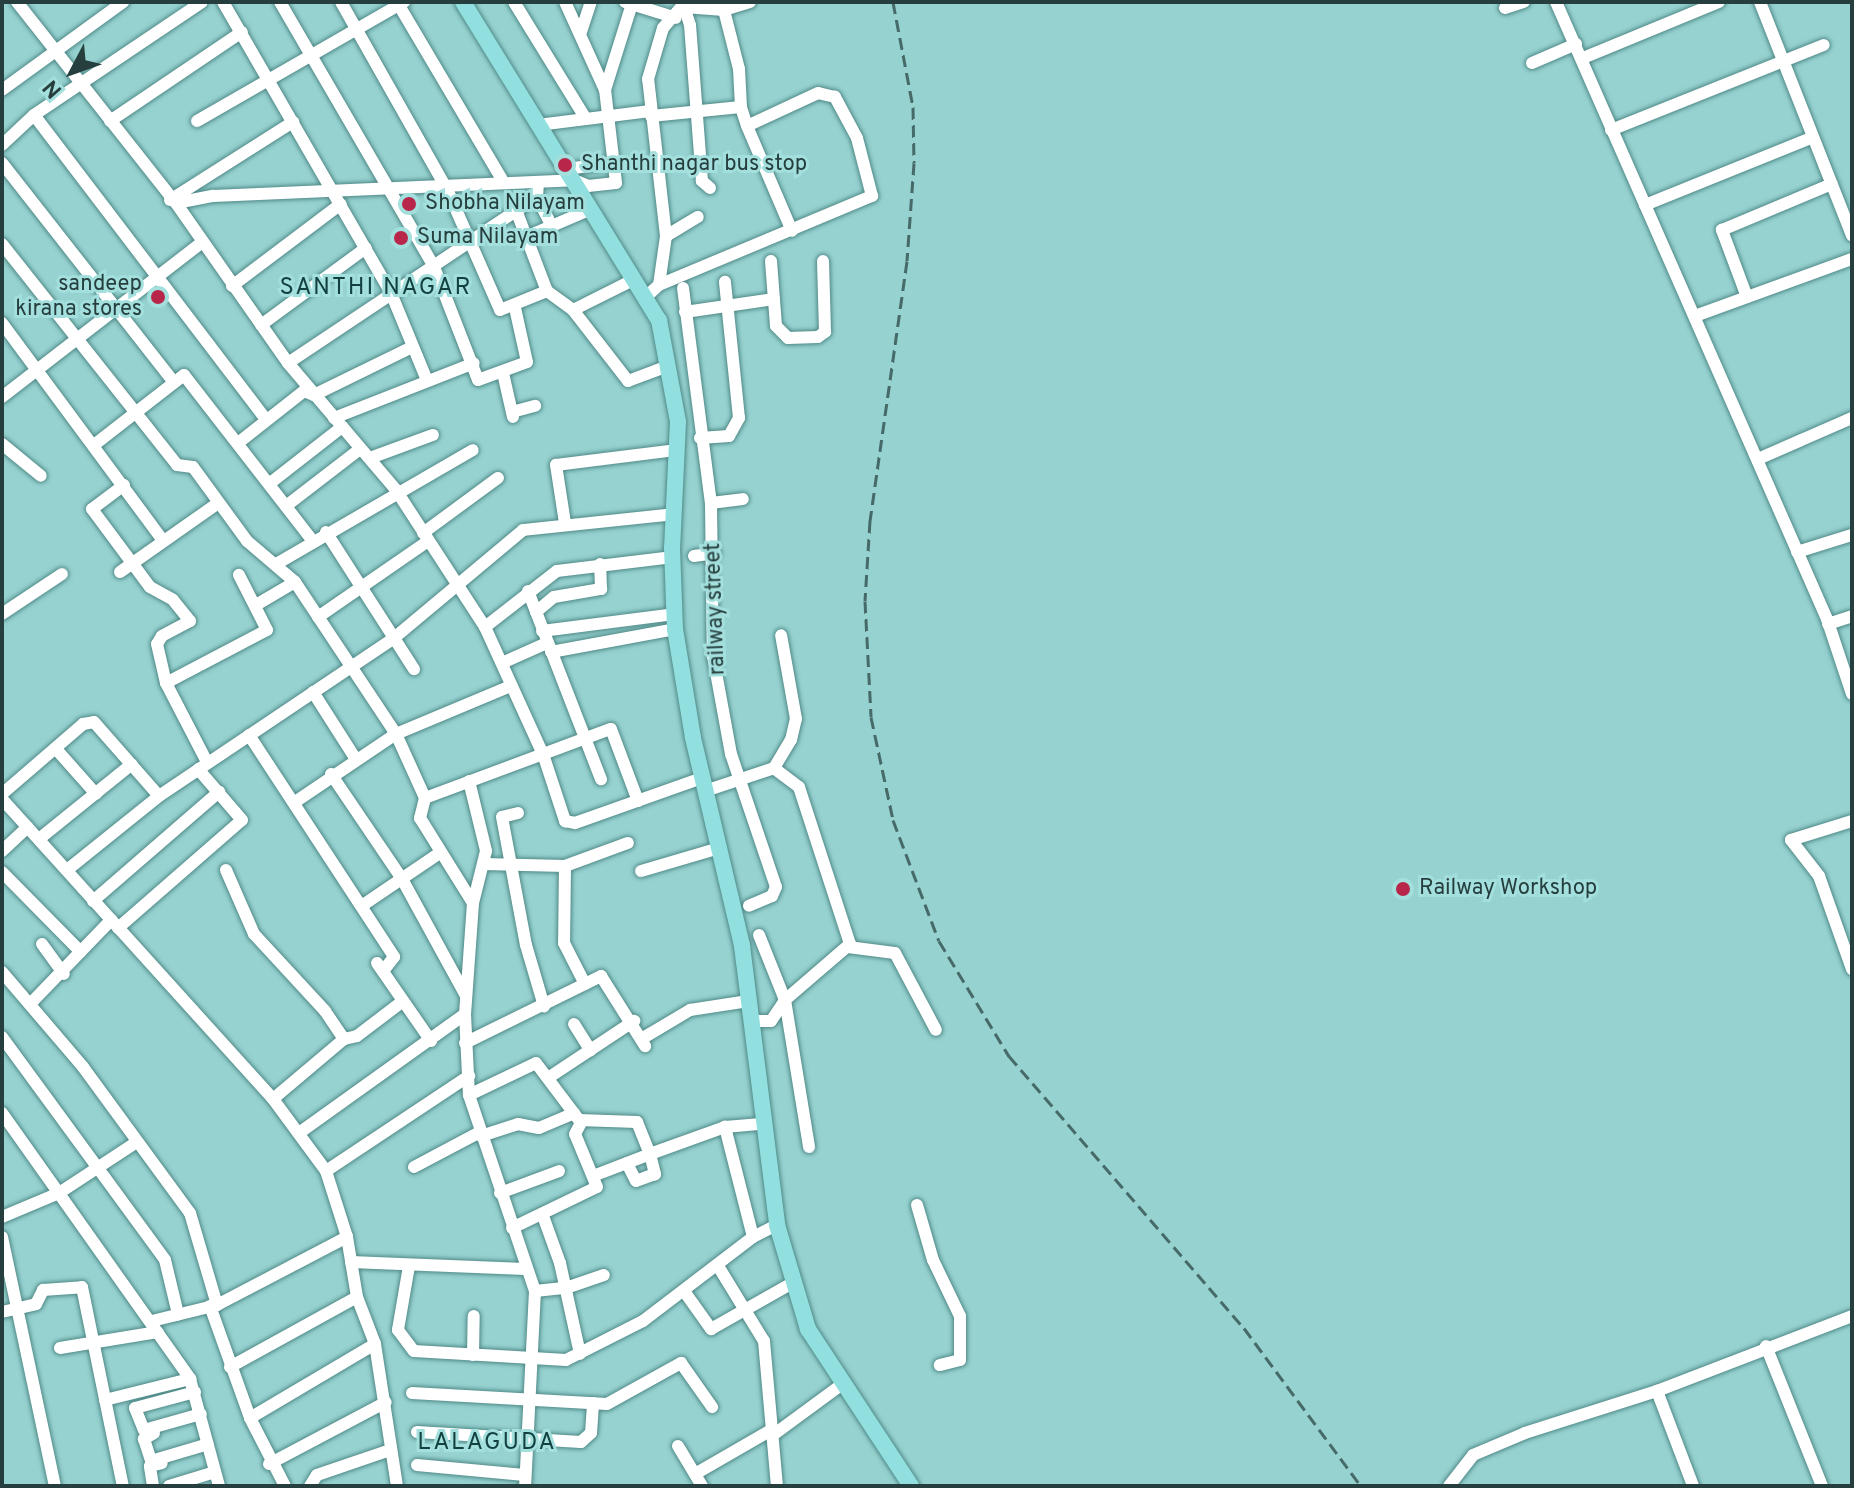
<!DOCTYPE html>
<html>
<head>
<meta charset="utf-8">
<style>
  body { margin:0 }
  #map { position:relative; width:1854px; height:1488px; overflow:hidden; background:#96d2d0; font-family:Overpass,sans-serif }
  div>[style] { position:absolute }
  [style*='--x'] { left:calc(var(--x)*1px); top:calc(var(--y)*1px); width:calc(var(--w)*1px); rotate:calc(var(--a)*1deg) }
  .roads { filter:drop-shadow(0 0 2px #508a88) drop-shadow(0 0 2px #508a88) }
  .minor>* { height:12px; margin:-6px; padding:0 6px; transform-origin:6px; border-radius:6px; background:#fff }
  .major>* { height:16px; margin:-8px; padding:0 8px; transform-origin:8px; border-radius:8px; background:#91e0df }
  .rail>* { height:3px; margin-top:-1.5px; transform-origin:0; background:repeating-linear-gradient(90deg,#466a68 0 12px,transparent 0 18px) }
  .dots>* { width:22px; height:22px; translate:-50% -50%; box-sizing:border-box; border:4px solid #a3dfdd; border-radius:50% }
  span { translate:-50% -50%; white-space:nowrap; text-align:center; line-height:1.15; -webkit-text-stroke:6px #a3dfdd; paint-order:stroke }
  .poi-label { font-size:22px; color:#263f3e }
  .left { translate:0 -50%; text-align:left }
  .right { translate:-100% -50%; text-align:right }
  .street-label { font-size:22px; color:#263f3e }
  .neighbourhood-label { font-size:24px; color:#134140; letter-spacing:2px }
  .frame { position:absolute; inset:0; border:4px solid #263f3e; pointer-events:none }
  .north { position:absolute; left:32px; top:32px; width:80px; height:80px; -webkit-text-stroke:6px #a3dfdd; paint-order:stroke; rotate:229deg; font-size:22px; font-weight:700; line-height:32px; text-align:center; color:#263f3e }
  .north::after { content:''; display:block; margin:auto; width:28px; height:36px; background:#263f3e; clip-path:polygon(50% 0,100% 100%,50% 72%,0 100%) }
</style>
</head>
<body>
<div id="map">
  <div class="roads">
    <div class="minor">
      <div style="--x:17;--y:2;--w:256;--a:51.7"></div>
      <div style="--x:176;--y:203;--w:195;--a:55"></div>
      <div style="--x:288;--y:363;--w:167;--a:49.6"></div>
      <div style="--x:396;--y:490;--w:163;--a:57"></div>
      <div style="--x:485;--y:627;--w:140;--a:65.5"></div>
      <div style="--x:543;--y:754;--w:71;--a:71.8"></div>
      <div style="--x:565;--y:821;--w:10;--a:11"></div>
      <div style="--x:575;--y:823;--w:135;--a:-19.5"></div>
      <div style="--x:223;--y:2;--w:336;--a:60"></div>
      <div style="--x:391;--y:293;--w:92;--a:67.6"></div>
      <div style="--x:280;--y:2;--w:306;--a:59.8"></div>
      <div style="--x:434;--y:267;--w:121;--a:68.7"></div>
      <div style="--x:478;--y:380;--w:52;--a:-20.2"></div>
      <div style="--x:527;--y:362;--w:55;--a:-102.5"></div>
      <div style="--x:341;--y:2;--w:215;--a:60.5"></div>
      <div style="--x:447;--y:189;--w:132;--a:66.3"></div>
      <div style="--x:500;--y:310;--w:51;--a:-22"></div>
      <div style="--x:397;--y:2;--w:210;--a:59.4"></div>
      <div style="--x:514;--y:2;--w:134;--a:58.4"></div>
      <div style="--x:625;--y:2;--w:53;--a:17.4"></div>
      <div style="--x:1556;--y:2;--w:674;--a:66.29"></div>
      <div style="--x:1827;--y:619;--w:79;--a:71.6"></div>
      <div style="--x:1760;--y:2;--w:251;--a:68.5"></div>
      <div style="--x:1505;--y:8;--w:20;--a:-18"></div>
      <div style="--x:581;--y:32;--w:32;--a:-72"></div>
      <div style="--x:1583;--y:58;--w:147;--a:-22.4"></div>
      <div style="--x:1532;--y:63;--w:48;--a:-23.4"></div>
      <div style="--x:2;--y:90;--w:150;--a:-36"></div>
      <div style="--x:605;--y:90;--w:90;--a:-72.6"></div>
      <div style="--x:34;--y:115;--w:383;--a:52.7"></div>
      <div style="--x:651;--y:116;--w:90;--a:-5.7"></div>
      <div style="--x:741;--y:107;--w:38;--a:-93"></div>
      <div style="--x:739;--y:69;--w:61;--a:-104.3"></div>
      <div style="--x:724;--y:10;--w:27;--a:-17"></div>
      <div style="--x:110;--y:121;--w:159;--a:-34"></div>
      <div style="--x:197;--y:121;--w:239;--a:-29.9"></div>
      <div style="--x:538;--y:125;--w:113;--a:-7.1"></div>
      <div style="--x:747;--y:126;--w:114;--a:66.8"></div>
      <div style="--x:1611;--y:130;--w:229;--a:-21.8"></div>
      <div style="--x:2;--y:145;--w:44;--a:-43.2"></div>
      <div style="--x:34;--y:115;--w:202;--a:-33.9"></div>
      <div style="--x:2;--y:163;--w:277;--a:51.9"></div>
      <div style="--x:567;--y:169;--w:49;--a:-8.1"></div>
      <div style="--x:710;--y:188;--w:11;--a:-139"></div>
      <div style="--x:702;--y:181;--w:156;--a:-94.4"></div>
      <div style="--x:690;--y:25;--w:19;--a:-108"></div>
      <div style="--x:684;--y:7;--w:40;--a:4.3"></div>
      <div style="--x:724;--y:10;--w:8;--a:-76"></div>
      <div style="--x:537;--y:197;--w:33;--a:63"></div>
      <div style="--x:170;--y:200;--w:146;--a:-32.4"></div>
      <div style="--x:176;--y:203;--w:38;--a:-11"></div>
      <div style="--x:213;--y:196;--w:361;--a:-2.5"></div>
      <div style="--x:574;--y:180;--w:15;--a:23"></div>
      <div style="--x:588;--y:186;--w:28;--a:-6"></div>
      <div style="--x:616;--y:183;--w:94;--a:-96.7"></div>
      <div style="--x:605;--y:90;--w:97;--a:-114.4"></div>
      <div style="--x:1645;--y:205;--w:181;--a:-22"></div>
      <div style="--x:516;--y:210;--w:87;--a:69.1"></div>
      <div style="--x:547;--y:291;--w:32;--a:36"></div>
      <div style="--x:573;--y:310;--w:90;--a:52.2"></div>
      <div style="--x:628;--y:381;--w:43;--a:-20.6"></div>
      <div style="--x:666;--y:236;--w:37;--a:-31"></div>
      <div style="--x:526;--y:237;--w:71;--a:-23.3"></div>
      <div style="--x:2;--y:244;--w:282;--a:51.6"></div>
      <div style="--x:177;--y:465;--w:16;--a:7"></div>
      <div style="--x:193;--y:467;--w:92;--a:53.9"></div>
      <div style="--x:247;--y:541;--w:63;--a:40.5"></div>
      <div style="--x:295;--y:582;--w:182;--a:56.4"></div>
      <div style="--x:396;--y:734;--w:70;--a:65.6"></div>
      <div style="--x:425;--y:798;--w:21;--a:104"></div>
      <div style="--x:420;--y:818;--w:100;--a:58.1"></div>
      <div style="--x:771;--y:261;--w:65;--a:85.6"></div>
      <div style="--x:776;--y:326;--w:17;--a:45"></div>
      <div style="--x:788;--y:338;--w:30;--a:-2"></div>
      <div style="--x:818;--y:337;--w:9;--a:-36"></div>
      <div style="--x:825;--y:332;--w:71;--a:-91.6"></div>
      <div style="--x:659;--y:285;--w:49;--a:-81.9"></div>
      <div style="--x:666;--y:236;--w:158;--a:-96.5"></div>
      <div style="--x:648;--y:79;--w:53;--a:-73.6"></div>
      <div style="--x:663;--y:28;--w:35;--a:-49"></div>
      <div style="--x:232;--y:286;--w:136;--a:-37"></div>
      <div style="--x:683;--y:288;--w:217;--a:82.6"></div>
      <div style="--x:711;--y:503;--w:153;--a:89.3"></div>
      <div style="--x:713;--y:656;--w:100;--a:79.6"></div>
      <div style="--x:731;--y:754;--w:140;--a:71.3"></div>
      <div style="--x:776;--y:887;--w:10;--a:114"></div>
      <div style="--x:772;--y:896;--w:25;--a:157"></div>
      <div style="--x:646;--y:297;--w:18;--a:-43"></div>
      <div style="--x:659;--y:285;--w:231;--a:-22.7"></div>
      <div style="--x:872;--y:196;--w:60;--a:-104.5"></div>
      <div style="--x:857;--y:138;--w:47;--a:-118.2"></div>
      <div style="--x:835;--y:97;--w:17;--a:-167"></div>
      <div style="--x:818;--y:93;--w:78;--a:155.1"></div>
      <div style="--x:747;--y:126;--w:20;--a:-108"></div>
      <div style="--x:1747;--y:297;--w:72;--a:-110.5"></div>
      <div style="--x:1722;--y:230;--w:119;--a:-22.7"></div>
      <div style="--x:573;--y:310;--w:69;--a:-26.6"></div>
      <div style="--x:685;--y:312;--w:90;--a:-8.3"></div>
      <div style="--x:1695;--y:316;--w:167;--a:-20"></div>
      <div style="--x:2;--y:323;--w:269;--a:53.5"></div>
      <div style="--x:261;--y:325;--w:130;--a:-36.3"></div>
      <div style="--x:288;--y:363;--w:299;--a:-33.7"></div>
      <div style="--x:537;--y:197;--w:13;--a:-86"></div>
      <div style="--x:503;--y:373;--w:45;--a:77.2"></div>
      <div style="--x:2;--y:397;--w:250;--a:-37.7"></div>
      <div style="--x:512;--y:412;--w:24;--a:-15"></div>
      <div style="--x:334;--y:418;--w:150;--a:-21.4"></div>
      <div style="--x:700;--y:438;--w:29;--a:-4"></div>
      <div style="--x:729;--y:436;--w:21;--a:-61"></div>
      <div style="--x:739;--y:418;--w:137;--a:-95.9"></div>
      <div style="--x:238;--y:443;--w:84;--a:-38.2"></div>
      <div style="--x:304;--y:391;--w:11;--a:22"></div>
      <div style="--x:314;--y:395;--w:109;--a:-26.1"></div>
      <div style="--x:2;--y:444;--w:50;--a:39.4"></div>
      <div style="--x:94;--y:445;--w:114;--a:-37.9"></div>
      <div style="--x:184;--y:375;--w:209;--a:52.2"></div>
      <div style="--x:370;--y:458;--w:67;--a:-20.1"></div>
      <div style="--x:1758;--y:459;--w:103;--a:-23.6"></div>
      <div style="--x:269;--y:484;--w:93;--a:-38"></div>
      <div style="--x:124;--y:485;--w:40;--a:143"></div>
      <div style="--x:92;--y:509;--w:97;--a:53.4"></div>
      <div style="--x:150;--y:587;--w:26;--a:29"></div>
      <div style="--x:173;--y:600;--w:27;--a:51"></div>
      <div style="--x:190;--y:621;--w:32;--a:152"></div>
      <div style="--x:162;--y:636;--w:9;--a:122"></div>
      <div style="--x:157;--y:644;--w:40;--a:77"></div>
      <div style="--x:166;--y:683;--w:89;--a:62.6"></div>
      <div style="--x:711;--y:503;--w:32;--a:-7"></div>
      <div style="--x:286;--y:506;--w:93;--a:-37.6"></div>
      <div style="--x:565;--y:523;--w:59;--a:-98.8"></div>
      <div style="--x:556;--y:465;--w:122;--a:-7.1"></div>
      <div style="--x:326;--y:532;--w:163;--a:57.3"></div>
      <div style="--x:423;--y:533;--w:93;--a:-36.3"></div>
      <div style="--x:1797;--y:552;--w:58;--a:-17.2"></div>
      <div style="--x:694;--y:556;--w:21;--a:-8"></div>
      <div style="--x:278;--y:563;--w:225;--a:-30.1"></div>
      <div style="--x:120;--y:572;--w:120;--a:-35.1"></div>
      <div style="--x:528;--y:591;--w:202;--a:68.8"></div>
      <div style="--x:256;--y:605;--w:45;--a:-30.5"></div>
      <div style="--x:536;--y:612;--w:23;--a:-40"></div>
      <div style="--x:554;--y:597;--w:48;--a:-9.7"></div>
      <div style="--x:601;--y:589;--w:25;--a:-92"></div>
      <div style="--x:2;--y:614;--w:72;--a:-33.7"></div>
      <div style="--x:318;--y:617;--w:134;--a:-34.6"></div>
      <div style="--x:1828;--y:624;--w:25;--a:-18"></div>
      <div style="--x:485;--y:627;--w:91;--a:-37.9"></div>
      <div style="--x:557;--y:571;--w:117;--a:-6.9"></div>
      <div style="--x:542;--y:631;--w:133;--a:-7.3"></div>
      <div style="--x:551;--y:652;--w:126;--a:-10.5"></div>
      <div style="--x:502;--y:663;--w:49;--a:-24"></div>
      <div style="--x:166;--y:683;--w:114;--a:-27.7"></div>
      <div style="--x:267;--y:630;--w:62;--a:-117"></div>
      <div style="--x:313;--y:692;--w:78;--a:57.5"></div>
      <div style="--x:249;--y:735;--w:265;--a:56.8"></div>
      <div style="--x:394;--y:957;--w:18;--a:128"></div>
      <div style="--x:56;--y:749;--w:60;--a:48.4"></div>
      <div style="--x:331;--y:774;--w:127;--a:55.9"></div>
      <div style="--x:402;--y:879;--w:133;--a:61.3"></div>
      <div style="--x:469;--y:781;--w:72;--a:76.3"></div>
      <div style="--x:486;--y:851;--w:54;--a:104"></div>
      <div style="--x:473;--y:903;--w:111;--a:94.1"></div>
      <div style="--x:465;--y:1014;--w:81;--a:87.2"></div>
      <div style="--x:469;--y:1095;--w:207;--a:71.4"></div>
      <div style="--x:535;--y:1291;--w:195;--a:92.9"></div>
      <div style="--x:705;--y:791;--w:73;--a:-18.4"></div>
      <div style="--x:774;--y:768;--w:33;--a:-59"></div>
      <div style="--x:791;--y:740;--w:22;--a:-77"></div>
      <div style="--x:796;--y:719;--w:85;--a:-100.1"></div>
      <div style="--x:2;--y:794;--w:107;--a:-40.8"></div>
      <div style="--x:83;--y:724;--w:11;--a:-10"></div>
      <div style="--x:94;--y:722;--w:98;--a:48.7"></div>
      <div style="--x:425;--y:798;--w:198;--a:-20.4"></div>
      <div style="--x:611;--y:729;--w:77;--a:69.4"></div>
      <div style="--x:2;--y:799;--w:404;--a:47.9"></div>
      <div style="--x:273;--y:1099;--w:89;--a:53.6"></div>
      <div style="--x:326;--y:1171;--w:69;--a:72.3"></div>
      <div style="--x:347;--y:1237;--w:61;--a:80.5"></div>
      <div style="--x:357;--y:1297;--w:50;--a:69"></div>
      <div style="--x:375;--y:1344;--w:144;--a:81.2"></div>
      <div style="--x:295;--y:802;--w:122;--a:-34"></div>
      <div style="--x:396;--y:734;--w:125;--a:-22.7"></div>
      <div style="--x:518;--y:813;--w:16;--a:166"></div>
      <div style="--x:502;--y:817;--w:130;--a:79.4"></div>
      <div style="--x:526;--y:945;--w:64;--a:73.6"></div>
      <div style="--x:1852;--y:821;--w:64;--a:162.7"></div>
      <div style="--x:1791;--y:840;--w:46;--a:52.1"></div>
      <div style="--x:1819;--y:876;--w:99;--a:70.5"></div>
      <div style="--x:39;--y:839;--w:119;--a:-38.9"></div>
      <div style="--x:2;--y:851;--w:35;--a:-43"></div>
      <div style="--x:483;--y:864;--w:82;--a:1.4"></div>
      <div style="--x:565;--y:866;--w:67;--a:-20.1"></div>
      <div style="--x:565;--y:866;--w:77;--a:90.7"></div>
      <div style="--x:564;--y:943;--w:46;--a:62.9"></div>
      <div style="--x:67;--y:870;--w:118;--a:-38.8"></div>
      <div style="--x:159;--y:796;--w:283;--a:-33.9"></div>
      <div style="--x:394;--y:638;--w:168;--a:-39.9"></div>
      <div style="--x:523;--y:530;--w:152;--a:-6"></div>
      <div style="--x:226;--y:870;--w:70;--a:66.4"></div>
      <div style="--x:254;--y:934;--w:105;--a:47.3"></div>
      <div style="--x:325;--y:1011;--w:34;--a:56"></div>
      <div style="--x:641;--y:871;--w:81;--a:-16.4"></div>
      <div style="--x:2;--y:872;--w:112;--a:45.4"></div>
      <div style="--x:93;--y:901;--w:167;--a:-40.9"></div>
      <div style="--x:363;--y:905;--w:94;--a:-34.2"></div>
      <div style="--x:118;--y:928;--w:164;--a:-41.1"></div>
      <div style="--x:242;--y:820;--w:67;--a:-130.8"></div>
      <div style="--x:759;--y:935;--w:70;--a:68.2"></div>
      <div style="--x:785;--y:1000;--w:149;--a:80.7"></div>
      <div style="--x:42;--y:944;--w:37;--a:54"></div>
      <div style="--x:848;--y:947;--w:47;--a:7.3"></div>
      <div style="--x:895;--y:953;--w:87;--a:62"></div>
      <div style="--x:377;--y:963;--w:95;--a:55.3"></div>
      <div style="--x:2;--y:972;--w:125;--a:49.5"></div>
      <div style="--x:83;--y:1067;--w:181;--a:53.8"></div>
      <div style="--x:190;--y:1213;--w:96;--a:73.6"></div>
      <div style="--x:30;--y:1004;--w:117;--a:-46"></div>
      <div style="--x:751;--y:1021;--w:20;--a:0"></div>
      <div style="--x:771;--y:1021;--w:25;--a:-56"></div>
      <div style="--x:785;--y:1000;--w:86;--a:-40.7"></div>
      <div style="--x:850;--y:944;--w:165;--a:-108"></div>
      <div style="--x:799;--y:787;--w:31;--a:-143"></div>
      <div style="--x:574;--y:1024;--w:31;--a:58"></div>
      <div style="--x:2;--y:1037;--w:276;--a:53.8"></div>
      <div style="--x:165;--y:1260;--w:56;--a:76.5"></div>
      <div style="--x:643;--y:1038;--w:55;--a:-30.8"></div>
      <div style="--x:690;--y:1010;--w:59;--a:-8.8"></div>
      <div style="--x:465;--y:1043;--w:152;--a:-26.2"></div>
      <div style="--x:601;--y:976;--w:83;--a:57.8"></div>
      <div style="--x:551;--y:1076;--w:100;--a:-33.5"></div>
      <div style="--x:469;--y:1095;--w:74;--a:-25.5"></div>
      <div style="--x:536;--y:1063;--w:71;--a:53"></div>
      <div style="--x:579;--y:1120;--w:58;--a:2"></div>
      <div style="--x:637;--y:1122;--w:35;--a:68"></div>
      <div style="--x:650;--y:1154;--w:80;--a:-19.8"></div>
      <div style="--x:273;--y:1099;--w:93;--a:-40.2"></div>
      <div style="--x:344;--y:1039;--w:13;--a:-13"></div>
      <div style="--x:357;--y:1036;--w:58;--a:-37.3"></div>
      <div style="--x:2;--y:1113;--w:326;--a:54.7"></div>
      <div style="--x:190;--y:1379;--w:111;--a:74.8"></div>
      <div style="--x:299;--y:1133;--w:204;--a:-35.6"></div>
      <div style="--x:481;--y:1136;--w:39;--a:-18"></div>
      <div style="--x:518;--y:1124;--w:21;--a:11"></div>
      <div style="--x:539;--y:1128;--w:38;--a:-23"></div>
      <div style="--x:414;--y:1167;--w:75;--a:-27.9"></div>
      <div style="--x:326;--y:1171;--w:172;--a:-33.6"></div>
      <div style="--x:593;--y:1176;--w:61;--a:-21.1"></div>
      <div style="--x:650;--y:1154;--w:21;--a:76"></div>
      <div style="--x:655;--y:1174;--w:20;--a:160"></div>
      <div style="--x:636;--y:1181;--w:20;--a:-117"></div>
      <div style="--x:500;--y:1193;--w:63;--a:-20.4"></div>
      <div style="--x:917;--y:1205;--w:57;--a:73.8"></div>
      <div style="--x:933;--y:1260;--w:62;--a:64.3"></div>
      <div style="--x:960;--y:1316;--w:44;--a:90"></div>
      <div style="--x:960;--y:1360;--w:21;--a:166"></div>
      <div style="--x:543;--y:1216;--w:50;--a:70.1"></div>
      <div style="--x:560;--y:1263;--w:93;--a:77.6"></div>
      <div style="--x:2;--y:1217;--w:62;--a:-22.8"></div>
      <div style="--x:59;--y:1193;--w:93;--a:-33.2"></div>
      <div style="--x:512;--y:1228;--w:94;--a:-25.8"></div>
      <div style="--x:597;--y:1187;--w:57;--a:-112.5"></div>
      <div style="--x:575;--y:1134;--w:15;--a:-62"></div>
      <div style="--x:2;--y:1237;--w:255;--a:78"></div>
      <div style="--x:753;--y:1237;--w:114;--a:-104.3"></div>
      <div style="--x:725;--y:1127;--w:36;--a:-5"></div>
      <div style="--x:351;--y:1262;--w:174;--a:2.3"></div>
      <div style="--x:409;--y:1266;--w:65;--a:99.8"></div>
      <div style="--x:398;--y:1330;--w:26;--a:53"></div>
      <div style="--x:414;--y:1351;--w:152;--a:3.4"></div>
      <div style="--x:566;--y:1360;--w:86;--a:-26.9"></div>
      <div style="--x:643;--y:1321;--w:138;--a:-37.4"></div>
      <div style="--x:753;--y:1237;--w:27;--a:-27"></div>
      <div style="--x:718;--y:1266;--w:88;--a:58.5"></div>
      <div style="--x:764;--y:1341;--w:146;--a:84.9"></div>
      <div style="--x:535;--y:1291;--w:31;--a:-6"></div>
      <div style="--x:566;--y:1288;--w:40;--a:-18.9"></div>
      <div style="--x:684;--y:1291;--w:47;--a:54.6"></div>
      <div style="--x:711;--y:1329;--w:95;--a:-29.5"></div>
      <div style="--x:210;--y:1306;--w:119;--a:70.3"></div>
      <div style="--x:250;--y:1418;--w:76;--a:62.8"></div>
      <div style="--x:2;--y:1312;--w:35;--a:-13"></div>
      <div style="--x:36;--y:1304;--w:16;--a:-63"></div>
      <div style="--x:43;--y:1290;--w:39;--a:-4"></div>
      <div style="--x:82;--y:1287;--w:203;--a:78.4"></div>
      <div style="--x:152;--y:1321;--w:67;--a:-13.8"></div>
      <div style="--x:217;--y:1305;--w:147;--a:-27.6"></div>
      <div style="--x:1766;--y:1346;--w:151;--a:68.2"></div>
      <div style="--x:60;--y:1348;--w:99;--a:-9.3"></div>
      <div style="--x:473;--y:1355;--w:39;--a:-89"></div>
      <div style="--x:230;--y:1367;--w:145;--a:-28.9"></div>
      <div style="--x:1657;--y:1391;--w:102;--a:69.2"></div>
      <div style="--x:195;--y:1392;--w:62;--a:165.1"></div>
      <div style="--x:135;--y:1408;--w:24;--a:68"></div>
      <div style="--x:144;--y:1430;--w:59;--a:-15.7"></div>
      <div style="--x:412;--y:1393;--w:195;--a:3.2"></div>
      <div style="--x:607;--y:1404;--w:85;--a:-29"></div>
      <div style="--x:681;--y:1363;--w:54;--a:54.8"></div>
      <div style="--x:105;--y:1400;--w:88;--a:-13.9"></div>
      <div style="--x:250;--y:1418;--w:145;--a:-30.6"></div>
      <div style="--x:417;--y:1432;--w:164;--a:3.5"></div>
      <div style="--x:581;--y:1442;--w:13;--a:-42"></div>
      <div style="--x:591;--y:1433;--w:30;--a:-86"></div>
      <div style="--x:154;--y:1433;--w:12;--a:149"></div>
      <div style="--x:144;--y:1439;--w:23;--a:72"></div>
      <div style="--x:151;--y:1461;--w:59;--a:-16.6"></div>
      <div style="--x:773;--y:1435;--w:84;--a:-36.3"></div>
      <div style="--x:678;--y:1446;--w:47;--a:59"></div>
      <div style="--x:269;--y:1464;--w:132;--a:-27.9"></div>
      <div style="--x:417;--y:1465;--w:108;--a:5.3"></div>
      <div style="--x:695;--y:1474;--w:90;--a:-30"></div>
      <div style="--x:153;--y:1486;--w:20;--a:-99"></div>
      <div style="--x:150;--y:1466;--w:12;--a:-14"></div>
      <div style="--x:169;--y:1486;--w:48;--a:-16.9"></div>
      <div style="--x:310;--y:1486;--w:13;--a:-58"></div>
      <div style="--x:317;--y:1475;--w:77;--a:-18.9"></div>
      <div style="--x:1449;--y:1486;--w:39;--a:-52"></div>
      <div style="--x:1473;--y:1455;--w:56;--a:-22.9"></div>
      <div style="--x:1525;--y:1433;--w:139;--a:-17.7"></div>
      <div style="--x:1657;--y:1391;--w:209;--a:-21"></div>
    </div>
    <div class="major">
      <div style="--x:463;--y:2;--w:374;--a:58.4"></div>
      <div style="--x:659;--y:320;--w:104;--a:79.4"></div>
      <div style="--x:678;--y:422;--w:126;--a:92.7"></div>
      <div style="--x:672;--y:548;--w:81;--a:87.9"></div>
      <div style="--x:675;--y:629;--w:110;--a:80.6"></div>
      <div style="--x:693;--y:738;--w:214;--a:76.7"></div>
      <div style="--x:742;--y:946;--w:281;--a:82.8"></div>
      <div style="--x:777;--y:1225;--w:109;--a:73.4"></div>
      <div style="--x:808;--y:1329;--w:188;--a:56.7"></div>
    </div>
  </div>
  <div class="rail">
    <div style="--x:893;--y:2;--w:107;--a:79.2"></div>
    <div style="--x:913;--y:107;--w:56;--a:89"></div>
    <div style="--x:914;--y:163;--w:98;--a:94.1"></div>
    <div style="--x:907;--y:261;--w:263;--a:98.1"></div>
    <div style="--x:870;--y:521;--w:80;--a:93.6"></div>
    <div style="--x:865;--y:601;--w:116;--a:87"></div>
    <div style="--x:871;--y:717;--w:105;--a:77.9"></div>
    <div style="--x:893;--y:820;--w:129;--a:69.2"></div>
    <div style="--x:939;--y:941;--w:135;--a:58.7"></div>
    <div style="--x:1009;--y:1056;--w:359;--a:49.2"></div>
    <div style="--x:1244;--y:1328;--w:197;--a:53.5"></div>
  </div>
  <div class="dots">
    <div style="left:565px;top:165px;background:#b8274a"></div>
    <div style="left:409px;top:204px;background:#b8274a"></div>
    <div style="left:401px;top:238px;background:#b8274a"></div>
    <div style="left:158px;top:297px;background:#b8274a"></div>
    <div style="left:1403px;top:889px;background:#b8274a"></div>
  </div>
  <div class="poi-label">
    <span class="left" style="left:581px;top:165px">Shanthi nagar bus stop</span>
    <span class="left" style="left:425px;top:204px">Shobha Nilayam</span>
    <span class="left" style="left:417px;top:238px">Suma Nilayam</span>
    <span class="right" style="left:142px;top:297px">sandeep<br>kirana stores</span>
    <span class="left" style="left:1419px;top:889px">Railway Workshop</span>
  </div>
  <div class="street-label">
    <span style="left:716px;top:609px;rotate:-92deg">railway street</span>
  </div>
  <div class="neighbourhood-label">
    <span style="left:376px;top:289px">SANTHI NAGAR</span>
    <span style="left:487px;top:1444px">LALAGUDA</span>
  </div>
  <div class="frame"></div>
  <div class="north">N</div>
</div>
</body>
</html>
